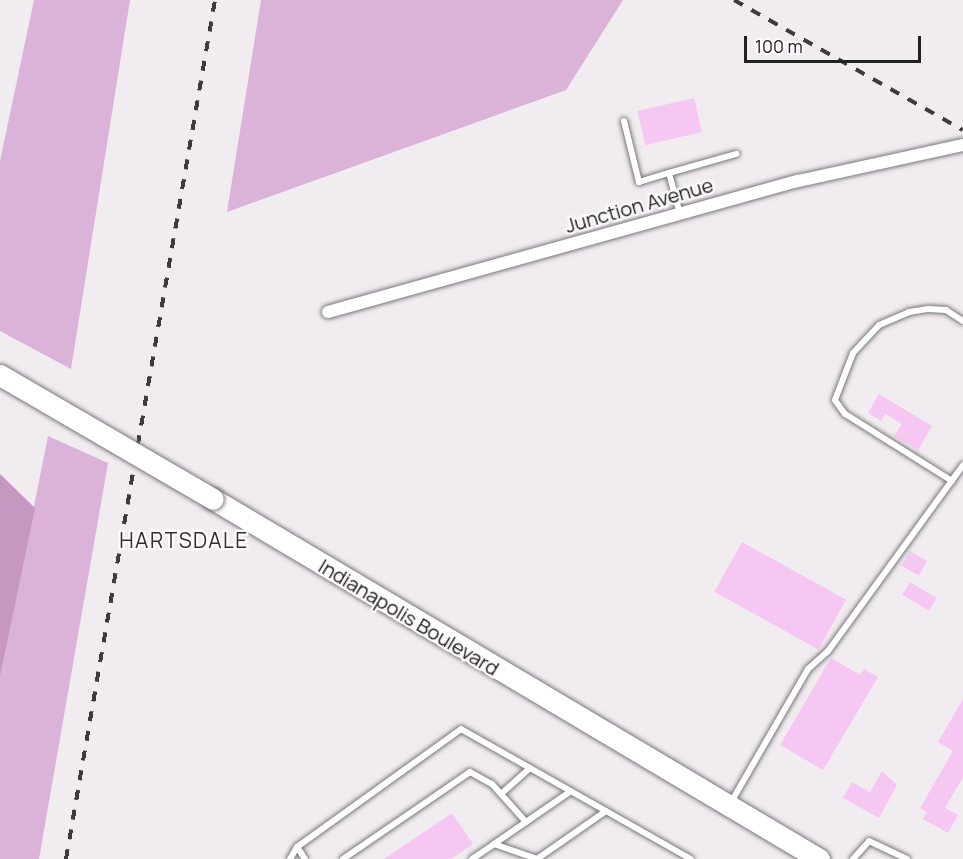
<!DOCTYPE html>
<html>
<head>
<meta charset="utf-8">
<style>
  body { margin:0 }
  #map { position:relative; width:963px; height:859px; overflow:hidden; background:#f1ecf0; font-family:Manrope,sans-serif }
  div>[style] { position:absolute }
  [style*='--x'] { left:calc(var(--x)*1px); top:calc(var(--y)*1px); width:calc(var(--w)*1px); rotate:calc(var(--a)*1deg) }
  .green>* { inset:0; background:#dbb2d8 }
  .forest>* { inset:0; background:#c597c1 }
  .building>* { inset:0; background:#f7c7f4; transform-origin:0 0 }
  .roads { filter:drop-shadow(0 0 2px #7b777b) drop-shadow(0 0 2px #7b777b) }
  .lane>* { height:6px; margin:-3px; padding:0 3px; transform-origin:3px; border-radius:3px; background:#fff }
  .street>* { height:12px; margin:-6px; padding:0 6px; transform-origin:6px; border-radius:6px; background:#fff }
  .highway>* { height:21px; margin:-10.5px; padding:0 10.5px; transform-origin:10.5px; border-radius:10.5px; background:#fff }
  .rail>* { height:4px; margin-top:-2px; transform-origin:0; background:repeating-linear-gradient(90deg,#3d3b3c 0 10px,transparent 0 20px) }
  .bridges { filter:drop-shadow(0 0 2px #7b777b) drop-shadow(0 0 2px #7b777b) }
  .highway-bridge>* { height:21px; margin:-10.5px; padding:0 10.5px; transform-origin:10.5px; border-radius:10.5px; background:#fff }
  span { translate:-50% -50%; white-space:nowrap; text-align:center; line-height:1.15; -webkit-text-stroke:4.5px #fefafe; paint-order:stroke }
  .street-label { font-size:20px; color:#222122 }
  .neighbourhood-label { font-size:21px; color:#312e30; letter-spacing:1.5px }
  .scale { position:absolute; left:744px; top:36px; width:177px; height:27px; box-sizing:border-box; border:3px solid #222122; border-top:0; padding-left:8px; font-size:18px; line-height:21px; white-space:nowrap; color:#222122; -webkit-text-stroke:4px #fefafe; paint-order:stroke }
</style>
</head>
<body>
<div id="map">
  <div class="green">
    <div style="clip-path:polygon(34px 0,130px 0,71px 369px,0 331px,0 161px)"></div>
    <div style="clip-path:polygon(261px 0,623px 0,566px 90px,227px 212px)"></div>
    <div style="clip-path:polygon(48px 436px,108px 463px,39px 859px,0 859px,0 677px)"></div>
  </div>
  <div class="forest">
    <div style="clip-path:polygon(0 474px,35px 508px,0 677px)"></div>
  </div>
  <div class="building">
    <div style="left:694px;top:98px;width:35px;height:58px;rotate:77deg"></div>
    <div style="clip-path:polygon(879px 394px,932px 426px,918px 450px,894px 436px,902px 424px,885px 414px,881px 421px,868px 413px)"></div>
    <div style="left:742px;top:542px;width:119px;height:57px;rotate:29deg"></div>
    <div style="left:910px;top:551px;width:20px;height:17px;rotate:30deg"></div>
    <div style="left:910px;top:582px;width:31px;height:15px;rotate:31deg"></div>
    <div style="clip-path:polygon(831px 658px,860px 675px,864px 669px,878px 677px,823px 770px,780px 745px)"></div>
    <div style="clip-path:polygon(963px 699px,963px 777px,945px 808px,958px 815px,948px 833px,923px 819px,927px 812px,920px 808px,953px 751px,938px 742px)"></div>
    <div style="clip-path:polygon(882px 771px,897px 785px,879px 818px,843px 798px,852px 782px,870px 792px)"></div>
    <div style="clip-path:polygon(452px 813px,473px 844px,451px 859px,384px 859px)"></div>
  </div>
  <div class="roads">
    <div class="lane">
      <div style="--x:624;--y:121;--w:63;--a:76.2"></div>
      <div style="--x:639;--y:182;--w:31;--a:-17"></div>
      <div style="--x:669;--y:173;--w:42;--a:75"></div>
      <div style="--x:669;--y:173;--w:70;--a:-15.8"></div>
      <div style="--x:952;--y:481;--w:126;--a:-147.9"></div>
      <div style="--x:845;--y:414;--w:17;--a:-126"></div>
      <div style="--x:835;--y:400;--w:50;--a:-69"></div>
      <div style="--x:853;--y:353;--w:38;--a:-47"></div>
      <div style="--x:879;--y:325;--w:33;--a:-23"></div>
      <div style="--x:909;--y:312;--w:20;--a:-9"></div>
      <div style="--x:929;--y:309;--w:17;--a:3"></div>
      <div style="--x:946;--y:310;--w:20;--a:33"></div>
      <div style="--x:501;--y:794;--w:39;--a:-42"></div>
      <div style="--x:730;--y:804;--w:156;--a:-60"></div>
      <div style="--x:808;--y:669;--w:27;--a:-42"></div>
      <div style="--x:828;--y:651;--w:230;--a:-54"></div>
      <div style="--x:494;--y:844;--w:93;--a:-34.5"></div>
      <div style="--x:297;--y:847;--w:14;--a:56"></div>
      <div style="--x:290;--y:859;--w:14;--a:-60"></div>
      <div style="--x:297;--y:847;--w:202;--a:-35.7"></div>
      <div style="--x:461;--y:729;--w:264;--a:29.5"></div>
      <div style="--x:343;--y:859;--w:154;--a:-34.4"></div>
      <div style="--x:470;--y:772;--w:25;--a:29"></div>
      <div style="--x:492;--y:784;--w:51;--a:48.2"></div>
      <div style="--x:472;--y:859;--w:27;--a:-34"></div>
      <div style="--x:494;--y:844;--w:46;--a:19.2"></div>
      <div style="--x:537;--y:859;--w:84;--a:-34.8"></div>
      <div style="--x:853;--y:859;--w:24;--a:-48"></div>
      <div style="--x:869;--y:841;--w:42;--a:25.3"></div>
    </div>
    <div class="street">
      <div style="--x:328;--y:312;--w:488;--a:-15.6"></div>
      <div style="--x:798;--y:181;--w:169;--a:-12.3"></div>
    </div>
    <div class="highway">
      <div style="--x:213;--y:499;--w:705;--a:30.71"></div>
    </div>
  </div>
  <div class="rail">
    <div style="--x:734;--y:0;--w:263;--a:29.6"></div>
    <div style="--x:66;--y:859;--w:872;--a:-80.16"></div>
  </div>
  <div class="bridges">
    <div class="highway-bridge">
      <div style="--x:0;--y:375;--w:246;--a:30.2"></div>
    </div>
  </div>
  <div class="street-label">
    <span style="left:639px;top:205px;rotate:-16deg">Junction Avenue</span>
    <span style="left:409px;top:617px;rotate:31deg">Indianapolis Boulevard</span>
  </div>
  <div class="neighbourhood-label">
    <span style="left:184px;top:540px">HARTSDALE</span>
  </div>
  <div class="scale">100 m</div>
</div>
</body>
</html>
